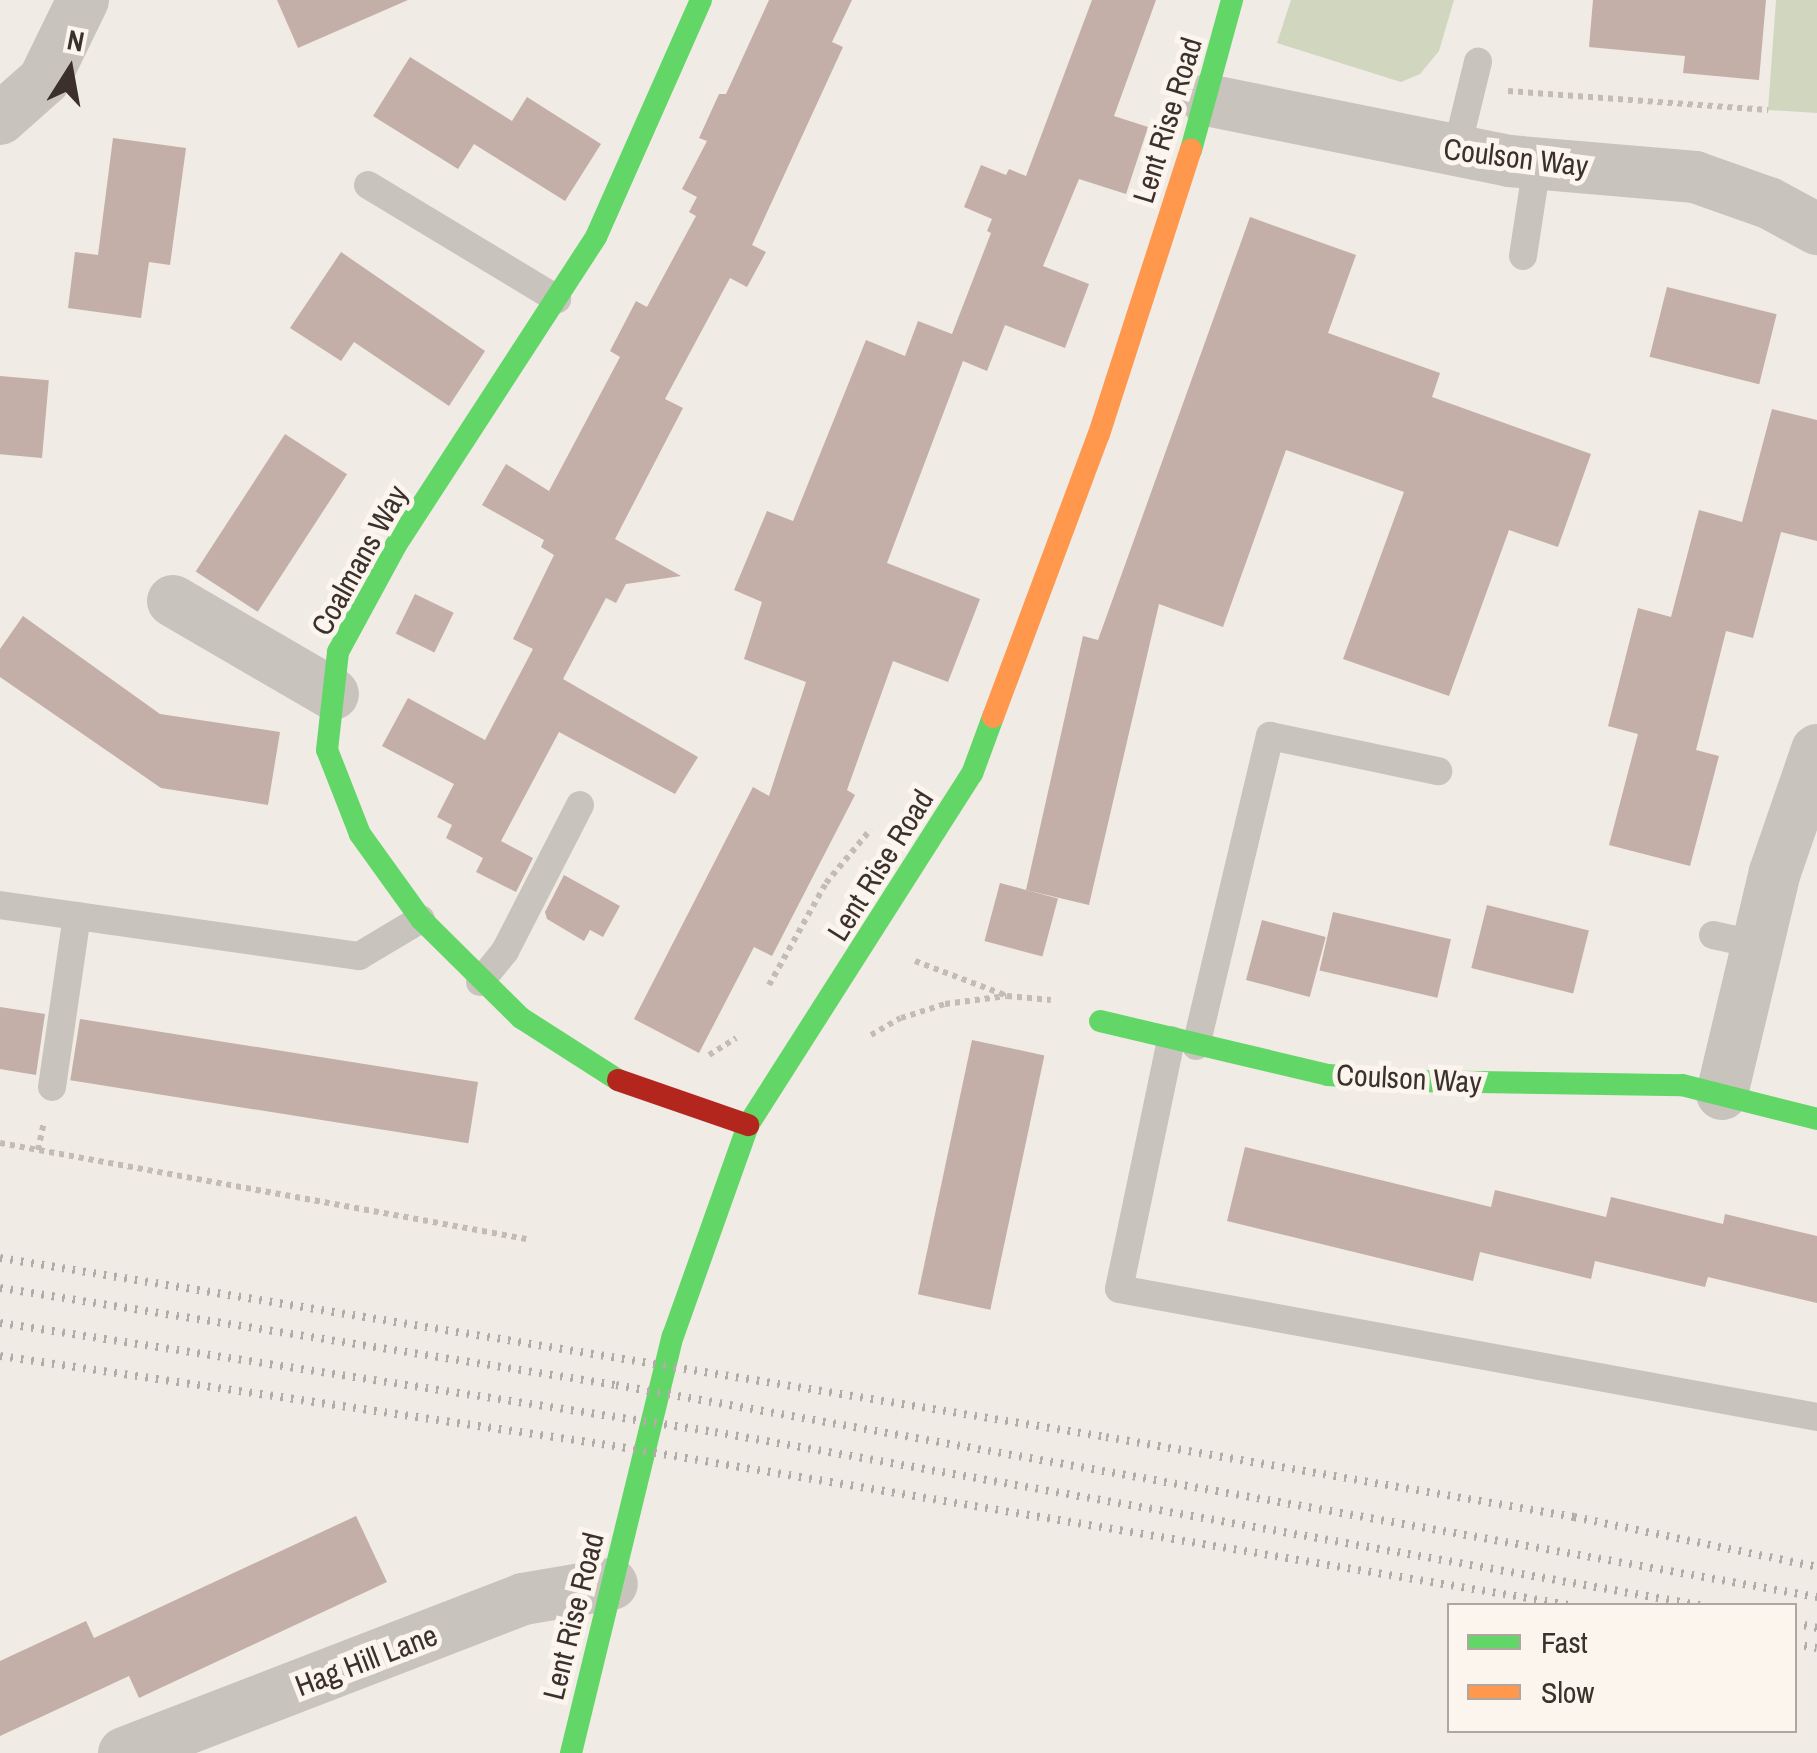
<!DOCTYPE html>
<html>
<head>
<meta charset="utf-8">
<style>
  body { margin:0 }
  #map { position:relative; width:1817px; height:1753px; overflow:hidden; background:#f0ebe5; font-family:"Archivo Narrow",sans-serif }
  div>[style] { position:absolute }
  [style*='--x'] { left:calc(var(--x)*1px); top:calc(var(--y)*1px); width:calc(var(--w)*1px); rotate:calc(var(--a)*1deg) }
  .green>* { inset:0; background:#d1d6bf }
  .building>* { inset:0; background:#c3afa7; transform-origin:0 0 }
  .path>* { height:6px; margin-top:-3px; transform-origin:0; background:repeating-linear-gradient(90deg,#c2bbb6 0 5px,transparent 0 10px) }
  .lane>* { height:28px; margin:-14px; padding:0 14px; transform-origin:14px; border-radius:14px; background:#c9c3be }
  .street>* { height:52px; margin:-26px; padding:0 26px; transform-origin:26px; border-radius:26px; background:#c9c3be }
  .fast>* { height:22px; margin:-11px; padding:0 11px; transform-origin:11px; border-radius:11px; background:#63d668 }
  .slow>* { height:22px; margin:-11px; padding:0 11px; transform-origin:11px; border-radius:11px; background:#ff974d }
  .jam>* { height:22px; margin:-11px; padding:0 11px; transform-origin:11px; border-radius:11px; background:#b3261e }
  .rail>* { height:8px; margin-top:-4px; transform-origin:0; background:repeating-linear-gradient(90deg,#b1aca8 0 2.5px,transparent 0 10.5px) }
  span { translate:-50% -50%; white-space:nowrap; text-align:center; line-height:1.15; -webkit-text-stroke:10px #fbf5ee; paint-order:stroke }
  .street-label { font-size:30px; color:#3b302b }
  .legend { position:absolute; left:1447px; top:1603px; width:350px; height:130px; box-sizing:border-box; background:#fbf5ee; border:2px solid #aea6a0; margin:0; padding:12px 18px; list-style:none; font-size:30px; color:#3b302b }
  .legend li { display:flex; align-items:center; gap:20px; height:50px }
  .legend b { width:50px; border:2px solid #aea6a0 }
  .north { position:absolute; left:20px; top:20px; width:100px; height:100px; -webkit-text-stroke:8px #fbf5ee; paint-order:stroke; rotate:11deg; font-size:28px; font-weight:700; line-height:40px; text-align:center; color:#3b302b }
  .north::after { content:''; display:block; margin:auto; width:35px; height:45px; background:#3b302b; clip-path:polygon(50% 0,100% 100%,50% 72%,0 100%) }
</style>
</head>
<body>
<div id="map">
  <div class="green">
    <div style="clip-path:polygon(1291px 0,1454px 0,1439px 51px,1420px 74px,1401px 82px,1277px 43px)"></div>
    <div style="clip-path:polygon(1776px 0,1817px 0,1817px 113px,1768px 110px)"></div>
  </div>
  <div class="building">
    <div style="clip-path:polygon(277px 0,408px 0,298px 48px)"></div>
    <div style="clip-path:polygon(769px 0,852px 0,832px 42px,843px 47px,752px 245px,766px 252px,747px 287px,730px 278px,665px 399px,683px 408px,615px 539px,681px 576px,626px 584px,616px 603px,606px 598px,563px 679px,698px 757px,675px 794px,559px 732px,501px 841px,533px 858px,516px 892px,476px 872px,483px 858px,446px 838px,452px 825px,437px 817px,454px 784px,382px 746px,408px 698px,485px 740px,533px 649px,513px 639px,554px 555px,541px 547px,544px 540px,482px 505px,506px 464px,549px 491px,620px 357px,610px 351px,636px 301px,647px 307px,696px 216px,689px 212px,697px 197px,682px 189px,707px 141px,699px 138px,719px 94px,726px 94px)"></div>
    <div style="clip-path:polygon(1092px 0,1156px 0,1114px 116px,1148px 127px,1126px 194px,1079px 179px,1043px 266px,1089px 284px,1065px 348px,1005px 325px,987px 371px,963px 361px,887px 563px,980px 599px,948px 682px,893px 661px,847px 790px,855px 795px,772px 956px,754px 947px,699px 1053px,634px 1019px,753px 787px,769px 796px,806px 682px,744px 659px,762px 602px,734px 590px,767px 511px,793px 521px,866px 340px,905px 356px,918px 321px,952px 334px,991px 233px,987px 231px,992px 219px,964px 207px,981px 165px,1006px 175px,1009px 169px,1026px 176px)"></div>
    <div style="clip-path:polygon(1593px 0,1766px 0,1759px 80px,1683px 73px,1685px 56px,1589px 47px)"></div>
    <div style="clip-path:polygon(410px 57px,512px 121px,527px 97px,601px 144px,565px 201px,474px 144px,458px 169px,373px 116px)"></div>
    <div style="clip-path:polygon(113px 138px,186px 148px,170px 265px,149px 262px,141px 318px,68px 308px,75px 252px,98px 255px)"></div>
    <div style="clip-path:polygon(1250px 217px,1356px 255px,1328px 333px,1440px 373px,1432px 397px,1591px 454px,1558px 547px,1509px 530px,1449px 696px,1343px 659px,1404px 492px,1286px 450px,1223px 627px,1159px 604px,1089px 905px,1026px 890px,1083px 636px,1098px 640px)"></div>
    <div style="clip-path:polygon(341px 252px,485px 351px,449px 406px,354px 342px,341px 361px,290px 328px)"></div>
    <div style="left:1667px;top:287px;width:113px;height:72px;rotate:14deg"></div>
    <div style="left:0;top:376px;width:49px;height:78px;rotate:5deg"></div>
    <div style="clip-path:polygon(1772px 409px,1817px 420px,1817px 541px,1781px 532px,1753px 638px,1726px 631px,1696px 750px,1719px 756px,1690px 866px,1609px 845px,1638px 734px,1608px 726px,1638px 608px,1671px 617px,1699px 510px,1742px 522px)"></div>
    <div style="left:285px;top:434px;width:74px;height:164px;rotate:33deg"></div>
    <div style="left:415px;top:594px;width:43px;height:44px;rotate:26deg"></div>
    <div style="clip-path:polygon(23px 616px,160px 714px,280px 732px,268px 805px,161px 788px,0 677px,0 649px)"></div>
    <div style="clip-path:polygon(564px 875px,620px 906px,603px 937px,590px 930px,584px 941px,547px 919px,545px 912px)"></div>
    <div style="left:1000px;top:883px;width:60px;height:60px;rotate:15deg"></div>
    <div style="left:1487px;top:905px;width:105px;height:65px;rotate:14deg"></div>
    <div style="left:1333px;top:912px;width:121px;height:60px;rotate:13deg"></div>
    <div style="left:1262px;top:920px;width:66px;height:62px;rotate:15deg"></div>
    <div style="clip-path:polygon(0 1007px,45px 1014px,36px 1075px,0 1069px)"></div>
    <div style="left:80px;top:1019px;width:403px;height:62px;rotate:9deg"></div>
    <div style="left:972px;top:1040px;width:74px;height:260px;rotate:12deg"></div>
    <div style="clip-path:polygon(1245px 1147px,1491px 1207px,1495px 1190px,1606px 1217px,1611px 1197px,1723px 1224px,1725px 1214px,1817px 1236px,1817px 1303px,1708px 1277px,1705px 1287px,1595px 1261px,1591px 1279px,1480px 1252px,1473px 1281px,1227px 1221px)"></div>
    <div style="clip-path:polygon(356px 1516px,387px 1582px,139px 1698px,129px 1676px,0 1736px,0 1661px,86px 1621px,94px 1638px)"></div>
  </div>
  <div class="path">
    <div style="--x:1508;--y:91;--w:261;--a:4.2"></div>
    <div style="--x:915;--y:961;--w:98;--a:20.8"></div>
    <div style="--x:1007;--y:996;--w:44;--a:5.2"></div>
    <div style="--x:769;--y:985;--w:117;--a:-60.8"></div>
    <div style="--x:826;--y:883;--w:70;--a:-50.2"></div>
    <div style="--x:871;--y:1035;--w:34;--a:-30"></div>
    <div style="--x:901;--y:1018;--w:46;--a:-17.7"></div>
    <div style="--x:945;--y:1004;--w:62;--a:-7.5"></div>
    <div style="--x:709;--y:1055;--w:32;--a:-32"></div>
    <div style="--x:0;--y:1143;--w:535;--a:10.34"></div>
    <div style="--x:38;--y:1150;--w:29;--a:-78"></div>
  </div>
  <div class="lane">
    <div style="--x:1456;--y:152;--w:93;--a:-76.3"></div>
    <div style="--x:368;--y:185;--w:221;--a:31.1"></div>
    <div style="--x:1523;--y:256;--w:93;--a:-81.3"></div>
    <div style="--x:0;--y:905;--w:363;--a:8.1"></div>
    <div style="--x:359;--y:956;--w:72;--a:-30.8"></div>
    <div style="--x:1713;--y:935;--w:46;--a:12.5"></div>
    <div style="--x:480;--y:982;--w:40;--a:-51"></div>
    <div style="--x:505;--y:951;--w:164;--a:-62.8"></div>
    <div style="--x:1171;--y:1040;--w:254;--a:101.8"></div>
    <div style="--x:1119;--y:1289;--w:710;--a:10.39"></div>
    <div style="--x:1196;--y:1046;--w:319;--a:-76.6"></div>
    <div style="--x:1270;--y:736;--w:172;--a:11.8"></div>
    <div style="--x:52;--y:1087;--w:173;--a:-81.7"></div>
  </div>
  <div class="street">
    <div style="--x:1207;--y:100;--w:308;--a:11.4"></div>
    <div style="--x:1509;--y:161;--w:187;--a:4.9"></div>
    <div style="--x:1695;--y:177;--w:78;--a:19.4"></div>
    <div style="--x:1769;--y:203;--w:55;--a:28.4"></div>
    <div style="--x:0;--y:119;--w:59;--a:-41.6"></div>
    <div style="--x:44;--y:80;--w:89;--a:-64"></div>
    <div style="--x:173;--y:601;--w:185;--a:30.2"></div>
    <div style="--x:1722;--y:1094;--w:228;--a:-76.6"></div>
    <div style="--x:1775;--y:872;--w:129;--a:-71"></div>
    <div style="--x:124;--y:1753;--w:428;--a:-21.1"></div>
    <div style="--x:523;--y:1599;--w:90;--a:-9.6"></div>
  </div>
  <div class="fast">
    <div style="--x:1191;--y:150;--w:156;--a:-74.7"></div>
    <div style="--x:1100;--y:1021;--w:234;--a:13.3"></div>
    <div style="--x:1328;--y:1075;--w:85;--a:4"></div>
    <div style="--x:1413;--y:1081;--w:269;--a:0.9"></div>
    <div style="--x:1682;--y:1085;--w:139;--a:14.1"></div>
    <div style="--x:618;--y:1080;--w:115;--a:-147.4"></div>
    <div style="--x:521;--y:1018;--w:141;--a:-135.3"></div>
    <div style="--x:421;--y:919;--w:105;--a:-125.7"></div>
    <div style="--x:360;--y:834;--w:90;--a:-111.4"></div>
    <div style="--x:327;--y:750;--w:99;--a:-83.6"></div>
    <div style="--x:338;--y:652;--w:122;--a:-61.5"></div>
    <div style="--x:396;--y:545;--w:367;--a:-57"></div>
    <div style="--x:596;--y:237;--w:259;--a:-66.1"></div>
    <div style="--x:571;--y:1753;--w:429;--a:-76.3"></div>
    <div style="--x:673;--y:1336;--w:224;--a:-70.4"></div>
    <div style="--x:748;--y:1125;--w:416;--a:-57.5"></div>
    <div style="--x:972;--y:774;--w:61;--a:-69.8"></div>
  </div>
  <div class="slow">
    <div style="--x:993;--y:717;--w:302;--a:-69.5"></div>
    <div style="--x:1099;--y:434;--w:299;--a:-72.1"></div>
  </div>
  <div class="jam">
    <div style="--x:618;--y:1080;--w:138;--a:19.1"></div>
  </div>
  <div class="rail">
    <div style="--x:0;--y:1258;--w:1120;--a:9.19"></div>
    <div style="--x:1106;--y:1437;--w:475;--a:9.7"></div>
    <div style="--x:1574;--y:1517;--w:248;--a:11.6"></div>
    <div style="--x:0;--y:1288;--w:624;--a:8.95"></div>
    <div style="--x:616;--y:1385;--w:1220;--a:10.01"></div>
    <div style="--x:0;--y:1323;--w:723;--a:8.67"></div>
    <div style="--x:715;--y:1432;--w:1004;--a:9.98"></div>
    <div style="--x:0;--y:1356;--w:608;--a:8.32"></div>
    <div style="--x:602;--y:1444;--w:986;--a:9.45"></div>
    <div style="--x:1794;--y:1623;--w:24;--a:12"></div>
    <div style="--x:1794;--y:1644;--w:23;--a:10"></div>
  </div>
  <div class="street-label">
    <span style="left:1167px;top:120px;rotate:-73deg">Lent Rise Road</span>
    <span style="left:1516px;top:157px;rotate:7deg">Coulson Way</span>
    <span style="left:359px;top:560px;rotate:-61deg">Coalmans Way</span>
    <span style="left:880px;top:865px;rotate:-58deg">Lent Rise Road</span>
    <span style="left:1409px;top:1078px;rotate:3deg">Coulson Way</span>
    <span style="left:573px;top:1616px;rotate:-76deg">Lent Rise Road</span>
    <span style="left:366px;top:1660px;rotate:-21deg">Hag Hill Lane</span>
  </div>
  <ul class="legend">
  <li><b style="height:12px;background:#63d668"></b>Fast</li>
  <li><b style="height:12px;background:#ff974d"></b>Slow</li>
  </ul>
  <div class="north">N</div>
</div>
</body>
</html>
